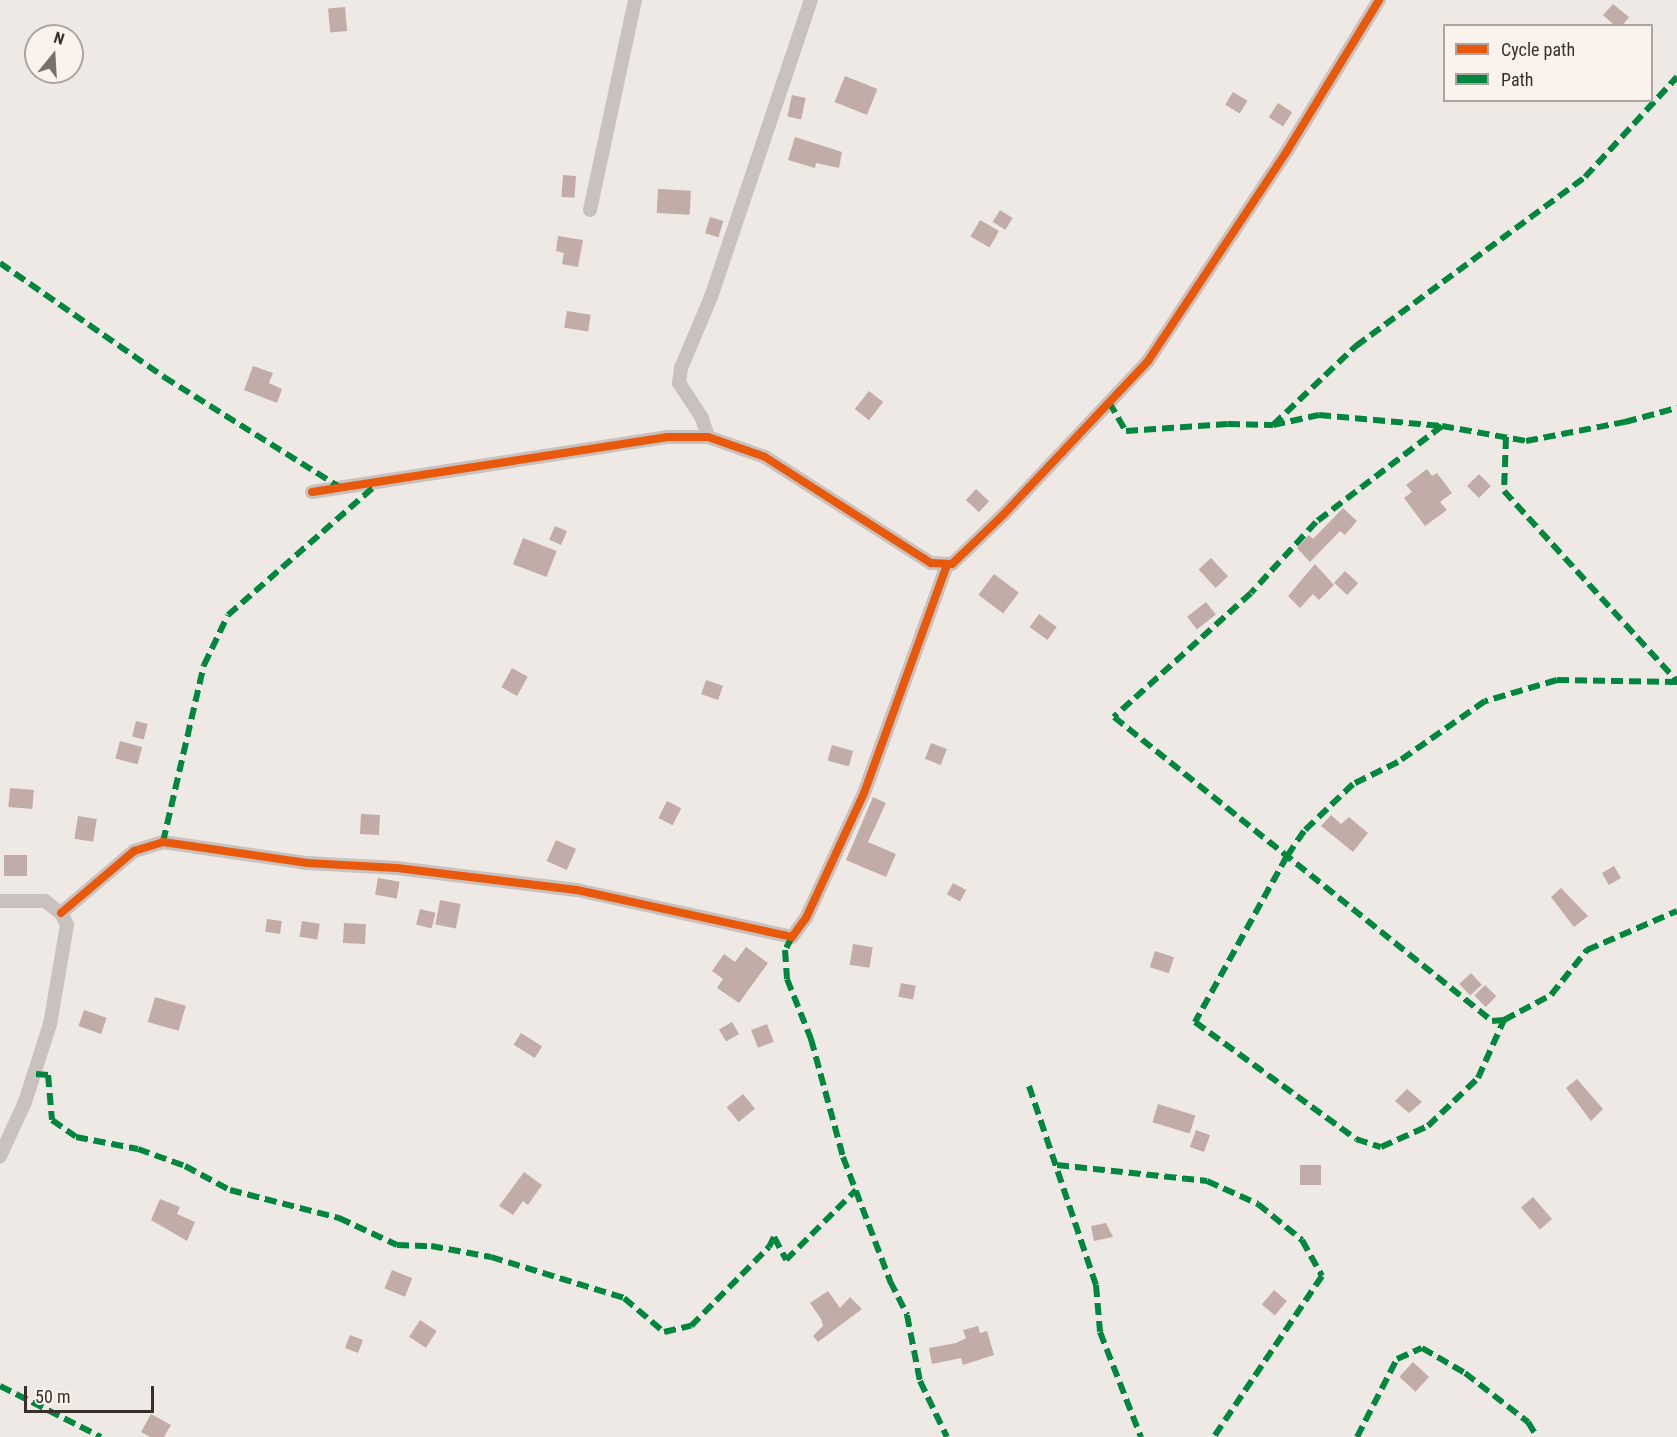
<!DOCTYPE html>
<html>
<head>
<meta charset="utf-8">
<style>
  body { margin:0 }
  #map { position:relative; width:1677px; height:1437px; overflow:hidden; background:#efe9e5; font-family:"Roboto Condensed",sans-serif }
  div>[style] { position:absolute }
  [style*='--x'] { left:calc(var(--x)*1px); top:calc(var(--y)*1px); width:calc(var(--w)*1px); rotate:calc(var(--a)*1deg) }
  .building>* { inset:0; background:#c2aca7; transform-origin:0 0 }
  .minor>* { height:14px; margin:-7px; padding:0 7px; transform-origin:7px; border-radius:7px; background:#c8c1bd }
  .quiet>* { height:6px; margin-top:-3px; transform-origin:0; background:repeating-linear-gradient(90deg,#00873e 0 12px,transparent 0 18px) }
  .cycleway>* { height:8px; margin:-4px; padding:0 4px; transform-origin:4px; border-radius:4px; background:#e8590c }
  span { translate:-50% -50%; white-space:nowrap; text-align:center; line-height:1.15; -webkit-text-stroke:4.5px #faf3ed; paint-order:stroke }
  .legend { position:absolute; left:1443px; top:24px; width:210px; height:78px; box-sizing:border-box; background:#faf3ed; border:2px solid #ada49f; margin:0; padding:8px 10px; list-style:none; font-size:18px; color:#3a2e2b }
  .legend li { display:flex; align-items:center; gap:12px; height:30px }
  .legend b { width:30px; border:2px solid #ada49f }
  .north { position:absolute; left:24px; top:24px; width:60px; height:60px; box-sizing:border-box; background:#faf3ed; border:2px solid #ada49f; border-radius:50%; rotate:18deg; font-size:16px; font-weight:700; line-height:24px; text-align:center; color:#3a2e2b }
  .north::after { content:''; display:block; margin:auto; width:21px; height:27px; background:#796f6c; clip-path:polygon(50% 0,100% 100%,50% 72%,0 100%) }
  .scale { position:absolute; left:24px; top:1386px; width:130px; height:27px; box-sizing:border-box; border:3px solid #3a2e2b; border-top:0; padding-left:8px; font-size:18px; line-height:21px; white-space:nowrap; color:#3a2e2b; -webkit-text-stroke:4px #faf3ed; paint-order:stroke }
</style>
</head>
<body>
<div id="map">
  <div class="building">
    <div style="clip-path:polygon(1613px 4px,1629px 17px,1622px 26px,1615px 26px,1603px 15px)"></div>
    <div style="left:345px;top:7px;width:24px;height:17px;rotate:85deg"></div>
    <div style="left:845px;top:76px;width:35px;height:28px;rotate:22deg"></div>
    <div style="left:1233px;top:92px;width:17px;height:15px;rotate:31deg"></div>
    <div style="left:792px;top:95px;width:14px;height:22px;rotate:12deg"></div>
    <div style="left:1278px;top:103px;width:17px;height:17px;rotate:33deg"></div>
    <div style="clip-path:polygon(795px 137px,842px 152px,839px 168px,816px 163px,815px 168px,788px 160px)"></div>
    <div style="left:563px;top:175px;width:13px;height:22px;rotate:4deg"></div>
    <div style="left:658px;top:189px;width:33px;height:24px;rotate:3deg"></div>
    <div style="left:1000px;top:210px;width:15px;height:14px;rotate:32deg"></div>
    <div style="left:710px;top:217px;width:14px;height:17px;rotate:17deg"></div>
    <div style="left:980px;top:220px;width:22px;height:19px;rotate:30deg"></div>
    <div style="clip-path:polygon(558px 236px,583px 240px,578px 267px,562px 264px,564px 253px,556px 251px)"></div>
    <div style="left:567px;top:311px;width:24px;height:17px;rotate:9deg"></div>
    <div style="clip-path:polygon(253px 366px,273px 373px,269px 383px,282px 389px,277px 403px,244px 390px)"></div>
    <div style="left:869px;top:391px;width:18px;height:23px;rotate:38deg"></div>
    <div style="clip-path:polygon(1427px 469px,1432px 476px,1437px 473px,1452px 493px,1440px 502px,1447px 510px,1425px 526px,1404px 498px,1412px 492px,1406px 485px)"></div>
    <div style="left:1479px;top:474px;width:17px;height:17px;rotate:45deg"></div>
    <div style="left:976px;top:489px;width:18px;height:15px;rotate:43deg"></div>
    <div style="clip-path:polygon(1343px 508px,1357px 521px,1345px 535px,1340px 531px,1310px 562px,1297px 548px,1309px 535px,1313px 539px)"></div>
    <div style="left:555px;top:526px;width:13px;height:15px;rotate:23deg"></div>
    <div style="left:523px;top:538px;width:36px;height:28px;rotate:21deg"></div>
    <div style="left:1211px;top:558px;width:25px;height:17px;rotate:47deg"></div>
    <div style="clip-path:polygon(1315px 564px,1334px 585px,1319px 600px,1313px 594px,1300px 608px,1288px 596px)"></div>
    <div style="left:1345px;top:571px;width:18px;height:16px;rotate:43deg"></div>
    <div style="left:994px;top:574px;width:31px;height:26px;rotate:37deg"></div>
    <div style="left:1206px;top:602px;width:16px;height:24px;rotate:52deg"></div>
    <div style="left:1039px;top:614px;width:22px;height:16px;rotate:36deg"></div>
    <div style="left:512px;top:668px;width:18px;height:22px;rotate:29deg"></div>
    <div style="left:706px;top:680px;width:18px;height:15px;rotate:19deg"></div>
    <div style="left:136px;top:721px;width:12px;height:16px;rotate:14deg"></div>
    <div style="left:120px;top:741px;width:23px;height:18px;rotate:15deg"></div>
    <div style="left:931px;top:743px;width:17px;height:17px;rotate:21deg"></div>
    <div style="left:832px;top:745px;width:22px;height:16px;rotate:16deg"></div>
    <div style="left:10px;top:788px;width:24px;height:19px;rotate:5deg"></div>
    <div style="clip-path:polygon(873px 797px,886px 803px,868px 842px,896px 854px,886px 877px,846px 860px)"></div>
    <div style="left:667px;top:801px;width:16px;height:19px;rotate:27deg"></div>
    <div style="left:361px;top:814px;width:19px;height:20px;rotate:3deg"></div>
    <div style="clip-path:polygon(1331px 815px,1341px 824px,1349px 817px,1368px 833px,1353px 852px,1321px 826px)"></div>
    <div style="left:78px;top:816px;width:19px;height:23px;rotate:9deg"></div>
    <div style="left:556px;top:840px;width:22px;height:23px;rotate:24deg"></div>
    <div style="left:4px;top:855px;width:23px;height:21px"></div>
    <div style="left:1614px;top:866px;width:14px;height:14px;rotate:60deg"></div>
    <div style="left:378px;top:878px;width:22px;height:17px;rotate:10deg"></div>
    <div style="left:953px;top:883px;width:15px;height:13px;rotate:28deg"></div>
    <div style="clip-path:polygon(1561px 888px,1588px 916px,1574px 927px,1551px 897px)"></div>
    <div style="left:440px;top:900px;width:21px;height:25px;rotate:11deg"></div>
    <div style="left:420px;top:909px;width:16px;height:16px;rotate:14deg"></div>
    <div style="left:267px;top:919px;width:15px;height:13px;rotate:8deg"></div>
    <div style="left:302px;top:921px;width:18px;height:16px;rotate:9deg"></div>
    <div style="left:344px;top:923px;width:22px;height:20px;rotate:3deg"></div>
    <div style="left:853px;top:944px;width:20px;height:21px;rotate:9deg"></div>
    <div style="clip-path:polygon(746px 947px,768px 963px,739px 1003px,717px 988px,723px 979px,712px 971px,724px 954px,735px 962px)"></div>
    <div style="left:1155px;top:951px;width:20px;height:17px;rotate:18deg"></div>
    <div style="left:1471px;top:973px;width:16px;height:16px;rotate:47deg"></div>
    <div style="left:901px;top:983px;width:15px;height:14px;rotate:11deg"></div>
    <div style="left:1485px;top:985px;width:16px;height:15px;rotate:45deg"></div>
    <div style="left:155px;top:997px;width:32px;height:26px;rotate:16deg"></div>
    <div style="left:84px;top:1010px;width:24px;height:17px;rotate:19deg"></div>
    <div style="left:732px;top:1022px;width:14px;height:15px;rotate:60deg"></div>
    <div style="left:767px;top:1024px;width:19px;height:17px;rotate:69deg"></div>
    <div style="left:521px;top:1033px;width:25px;height:14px;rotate:32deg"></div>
    <div style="clip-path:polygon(1577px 1079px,1603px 1109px,1591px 1121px,1566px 1088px)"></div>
    <div style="clip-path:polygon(1407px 1089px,1422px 1102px,1409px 1113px,1395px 1101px)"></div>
    <div style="left:743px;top:1094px;width:19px;height:21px;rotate:51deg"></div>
    <div style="left:1158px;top:1104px;width:39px;height:19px;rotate:17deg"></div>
    <div style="left:1196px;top:1130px;width:15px;height:18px;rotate:20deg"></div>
    <div style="left:1300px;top:1165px;width:21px;height:20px"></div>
    <div style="clip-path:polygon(524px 1172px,542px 1185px,528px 1205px,523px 1201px,513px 1215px,499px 1206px)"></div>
    <div style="left:1533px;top:1197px;width:29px;height:16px;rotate:49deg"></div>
    <div style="clip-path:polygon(160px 1199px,180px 1207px,177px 1214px,195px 1222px,187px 1241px,151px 1220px)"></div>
    <div style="clip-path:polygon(1106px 1223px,1113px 1237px,1094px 1241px,1091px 1226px)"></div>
    <div style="left:392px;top:1270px;width:22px;height:20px;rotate:22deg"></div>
    <div style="left:1274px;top:1290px;width:17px;height:19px;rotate:40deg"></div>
    <div style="clip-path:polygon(828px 1291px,840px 1308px,850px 1297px,862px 1309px,818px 1342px,813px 1336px,823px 1326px,821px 1319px,810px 1303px)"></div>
    <div style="left:420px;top:1320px;width:20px;height:20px;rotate:33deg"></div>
    <div style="clip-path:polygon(978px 1326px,980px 1333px,987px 1331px,994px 1355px,963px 1365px,961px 1358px,932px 1364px,929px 1348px,956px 1343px,966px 1338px,963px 1330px)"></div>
    <div style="left:350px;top:1335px;width:14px;height:14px;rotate:21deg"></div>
    <div style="left:1413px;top:1362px;width:22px;height:20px;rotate:43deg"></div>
    <div style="clip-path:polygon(151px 1414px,171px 1425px,164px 1437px,150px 1437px,141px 1432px)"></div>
  </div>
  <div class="minor">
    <div style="--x:590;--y:210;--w:215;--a:-77.9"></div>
    <div style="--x:708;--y:437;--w:20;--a:-108"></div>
    <div style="--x:702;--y:418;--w:42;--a:-123.3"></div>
    <div style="--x:679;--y:383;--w:15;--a:-82"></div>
    <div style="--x:681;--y:368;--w:77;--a:-67.1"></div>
    <div style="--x:711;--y:297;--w:313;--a:-71.4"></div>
    <div style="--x:312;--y:492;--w:360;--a:-8.8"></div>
    <div style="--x:668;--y:437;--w:40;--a:0"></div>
    <div style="--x:708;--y:437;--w:60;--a:19.3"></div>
    <div style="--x:765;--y:457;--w:197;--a:32.6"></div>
    <div style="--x:931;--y:563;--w:21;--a:3"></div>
    <div style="--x:952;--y:564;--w:71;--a:-43.9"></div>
    <div style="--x:1003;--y:515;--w:212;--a:-46.7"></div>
    <div style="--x:1148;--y:361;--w:252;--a:-56.5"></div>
    <div style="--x:1287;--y:151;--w:177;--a:-58.6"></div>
    <div style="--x:0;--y:901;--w:45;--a:0"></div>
    <div style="--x:45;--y:901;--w:20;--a:37"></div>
    <div style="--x:61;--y:913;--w:13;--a:63"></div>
    <div style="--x:67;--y:925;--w:100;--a:99.7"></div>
    <div style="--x:50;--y:1024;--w:82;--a:107.8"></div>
    <div style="--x:25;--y:1102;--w:60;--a:114.8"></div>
    <div style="--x:61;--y:913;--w:96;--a:-40.3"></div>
    <div style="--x:134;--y:851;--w:30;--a:-17"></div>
    <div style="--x:163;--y:842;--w:146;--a:8.3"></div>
    <div style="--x:307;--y:863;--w:90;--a:3.2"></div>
    <div style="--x:397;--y:868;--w:181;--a:7"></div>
    <div style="--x:577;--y:890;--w:220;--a:12.3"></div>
    <div style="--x:792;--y:937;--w:24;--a:-54"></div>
    <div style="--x:806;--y:918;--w:138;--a:-65.1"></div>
    <div style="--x:864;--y:793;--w:243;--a:-70"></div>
  </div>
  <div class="quiet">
    <div style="--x:0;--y:263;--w:200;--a:34.8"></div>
    <div style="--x:164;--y:377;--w:209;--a:32.1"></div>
    <div style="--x:1109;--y:402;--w:34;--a:60"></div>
    <div style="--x:1126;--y:431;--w:102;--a:-3.9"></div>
    <div style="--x:1228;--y:424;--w:45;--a:1.3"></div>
    <div style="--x:1273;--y:425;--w:47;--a:-12.3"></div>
    <div style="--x:1319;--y:415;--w:123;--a:5.1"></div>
    <div style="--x:1442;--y:426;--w:85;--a:10.1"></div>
    <div style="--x:1526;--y:441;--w:101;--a:-10.9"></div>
    <div style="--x:1625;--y:422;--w:54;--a:-15.1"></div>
    <div style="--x:1273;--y:425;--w:115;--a:-43.6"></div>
    <div style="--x:1356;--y:346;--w:285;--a:-36.4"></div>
    <div style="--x:1585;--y:177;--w:136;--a:-47.4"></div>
    <div style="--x:1442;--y:426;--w:158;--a:142.7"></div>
    <div style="--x:1316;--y:522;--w:96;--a:132.5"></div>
    <div style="--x:1251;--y:593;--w:185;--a:137.9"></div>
    <div style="--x:1114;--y:717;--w:485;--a:38.8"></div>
    <div style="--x:1492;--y:1021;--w:12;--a:-5"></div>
    <div style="--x:1506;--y:437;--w:54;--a:92.1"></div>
    <div style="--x:1504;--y:491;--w:257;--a:47.7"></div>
    <div style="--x:1677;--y:682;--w:120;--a:-179"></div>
    <div style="--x:1557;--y:680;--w:75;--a:163.7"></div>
    <div style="--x:1485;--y:701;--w:106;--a:145"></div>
    <div style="--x:1398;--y:762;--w:50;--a:153.9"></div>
    <div style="--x:1353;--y:784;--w:68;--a:136.2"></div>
    <div style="--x:1304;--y:831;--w:30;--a:124"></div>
    <div style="--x:1287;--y:856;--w:190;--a:119"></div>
    <div style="--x:1195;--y:1022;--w:199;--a:36"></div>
    <div style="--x:1356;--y:1139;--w:26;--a:18"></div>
    <div style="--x:1381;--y:1147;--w:51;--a:-24.1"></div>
    <div style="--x:1428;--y:1126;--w:69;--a:-43.8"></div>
    <div style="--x:1478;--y:1078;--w:64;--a:-65.9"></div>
    <div style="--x:1504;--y:1020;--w:53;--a:-28"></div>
    <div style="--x:1551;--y:995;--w:58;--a:-51.3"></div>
    <div style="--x:1587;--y:950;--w:98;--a:-23.4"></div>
    <div style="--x:163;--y:842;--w:182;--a:-77"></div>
    <div style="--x:204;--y:665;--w:55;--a:-64.4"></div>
    <div style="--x:228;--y:615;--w:197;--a:-41.3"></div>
    <div style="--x:792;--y:937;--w:15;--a:118"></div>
    <div style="--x:785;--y:950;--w:29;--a:86"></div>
    <div style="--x:787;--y:979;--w:65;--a:68.2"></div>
    <div style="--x:811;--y:1039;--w:122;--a:74.8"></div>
    <div style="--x:843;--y:1157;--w:133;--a:69.2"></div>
    <div style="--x:890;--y:1281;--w:38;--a:63"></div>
    <div style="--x:907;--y:1315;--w:67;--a:78.9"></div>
    <div style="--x:920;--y:1381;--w:62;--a:64.3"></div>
    <div style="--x:36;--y:1074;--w:12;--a:5"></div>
    <div style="--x:48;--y:1075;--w:45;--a:84.9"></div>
    <div style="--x:52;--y:1120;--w:29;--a:35"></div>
    <div style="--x:76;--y:1137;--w:63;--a:11"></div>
    <div style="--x:138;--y:1149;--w:50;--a:19.9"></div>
    <div style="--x:185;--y:1166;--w:51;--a:28.1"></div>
    <div style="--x:230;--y:1190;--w:113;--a:14.4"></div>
    <div style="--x:339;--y:1218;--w:64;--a:25"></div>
    <div style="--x:397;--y:1245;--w:34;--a:2"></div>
    <div style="--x:431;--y:1246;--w:61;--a:10.4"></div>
    <div style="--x:491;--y:1257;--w:139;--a:17.1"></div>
    <div style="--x:624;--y:1298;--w:52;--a:40.4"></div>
    <div style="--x:664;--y:1332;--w:28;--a:-13"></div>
    <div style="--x:691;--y:1326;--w:111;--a:-45.4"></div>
    <div style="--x:769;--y:1247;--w:11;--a:-63"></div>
    <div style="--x:774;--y:1237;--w:26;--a:62"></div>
    <div style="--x:786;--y:1260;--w:99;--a:-45"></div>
    <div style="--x:1029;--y:1086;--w:210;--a:71.4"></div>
    <div style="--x:1096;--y:1285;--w:47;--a:85.1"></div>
    <div style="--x:1100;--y:1332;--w:113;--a:68.7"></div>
    <div style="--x:1057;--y:1165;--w:151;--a:6.1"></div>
    <div style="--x:1207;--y:1181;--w:56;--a:24.3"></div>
    <div style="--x:1258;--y:1204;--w:57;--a:39.3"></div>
    <div style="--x:1302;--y:1240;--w:41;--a:60.9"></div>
    <div style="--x:1322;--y:1276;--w:194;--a:123.9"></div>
    <div style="--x:0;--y:1386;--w:113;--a:26.8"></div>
    <div style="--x:1357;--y:1437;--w:88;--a:-62.9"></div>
    <div style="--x:1397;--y:1359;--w:27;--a:-24"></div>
    <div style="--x:1422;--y:1348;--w:50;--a:30.2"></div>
    <div style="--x:1465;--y:1373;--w:80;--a:37.9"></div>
    <div style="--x:1528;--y:1422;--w:17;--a:59"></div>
  </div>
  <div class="cycleway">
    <div style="--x:312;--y:492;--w:360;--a:-8.8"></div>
    <div style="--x:668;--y:437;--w:40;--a:0"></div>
    <div style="--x:708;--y:437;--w:60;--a:19.3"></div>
    <div style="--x:765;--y:457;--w:197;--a:32.6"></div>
    <div style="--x:931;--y:563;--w:21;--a:3"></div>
    <div style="--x:952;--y:564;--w:71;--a:-43.9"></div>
    <div style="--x:1003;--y:515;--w:212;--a:-46.7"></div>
    <div style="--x:1148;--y:361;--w:252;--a:-56.5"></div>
    <div style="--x:1287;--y:151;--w:177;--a:-58.6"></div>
    <div style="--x:61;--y:913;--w:96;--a:-40.3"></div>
    <div style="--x:134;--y:851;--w:30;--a:-17"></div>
    <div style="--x:163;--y:842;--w:146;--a:8.3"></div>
    <div style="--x:307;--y:863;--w:90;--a:3.2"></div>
    <div style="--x:397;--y:868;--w:181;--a:7"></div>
    <div style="--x:577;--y:890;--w:220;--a:12.3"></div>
    <div style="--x:792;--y:937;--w:24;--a:-54"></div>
    <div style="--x:806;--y:918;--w:138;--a:-65.1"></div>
    <div style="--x:864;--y:793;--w:243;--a:-70"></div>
  </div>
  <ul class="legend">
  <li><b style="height:8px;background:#e8590c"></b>Cycle path</li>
  <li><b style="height:8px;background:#00873e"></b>Path</li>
  </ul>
  <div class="north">N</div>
  <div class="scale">50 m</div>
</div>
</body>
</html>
